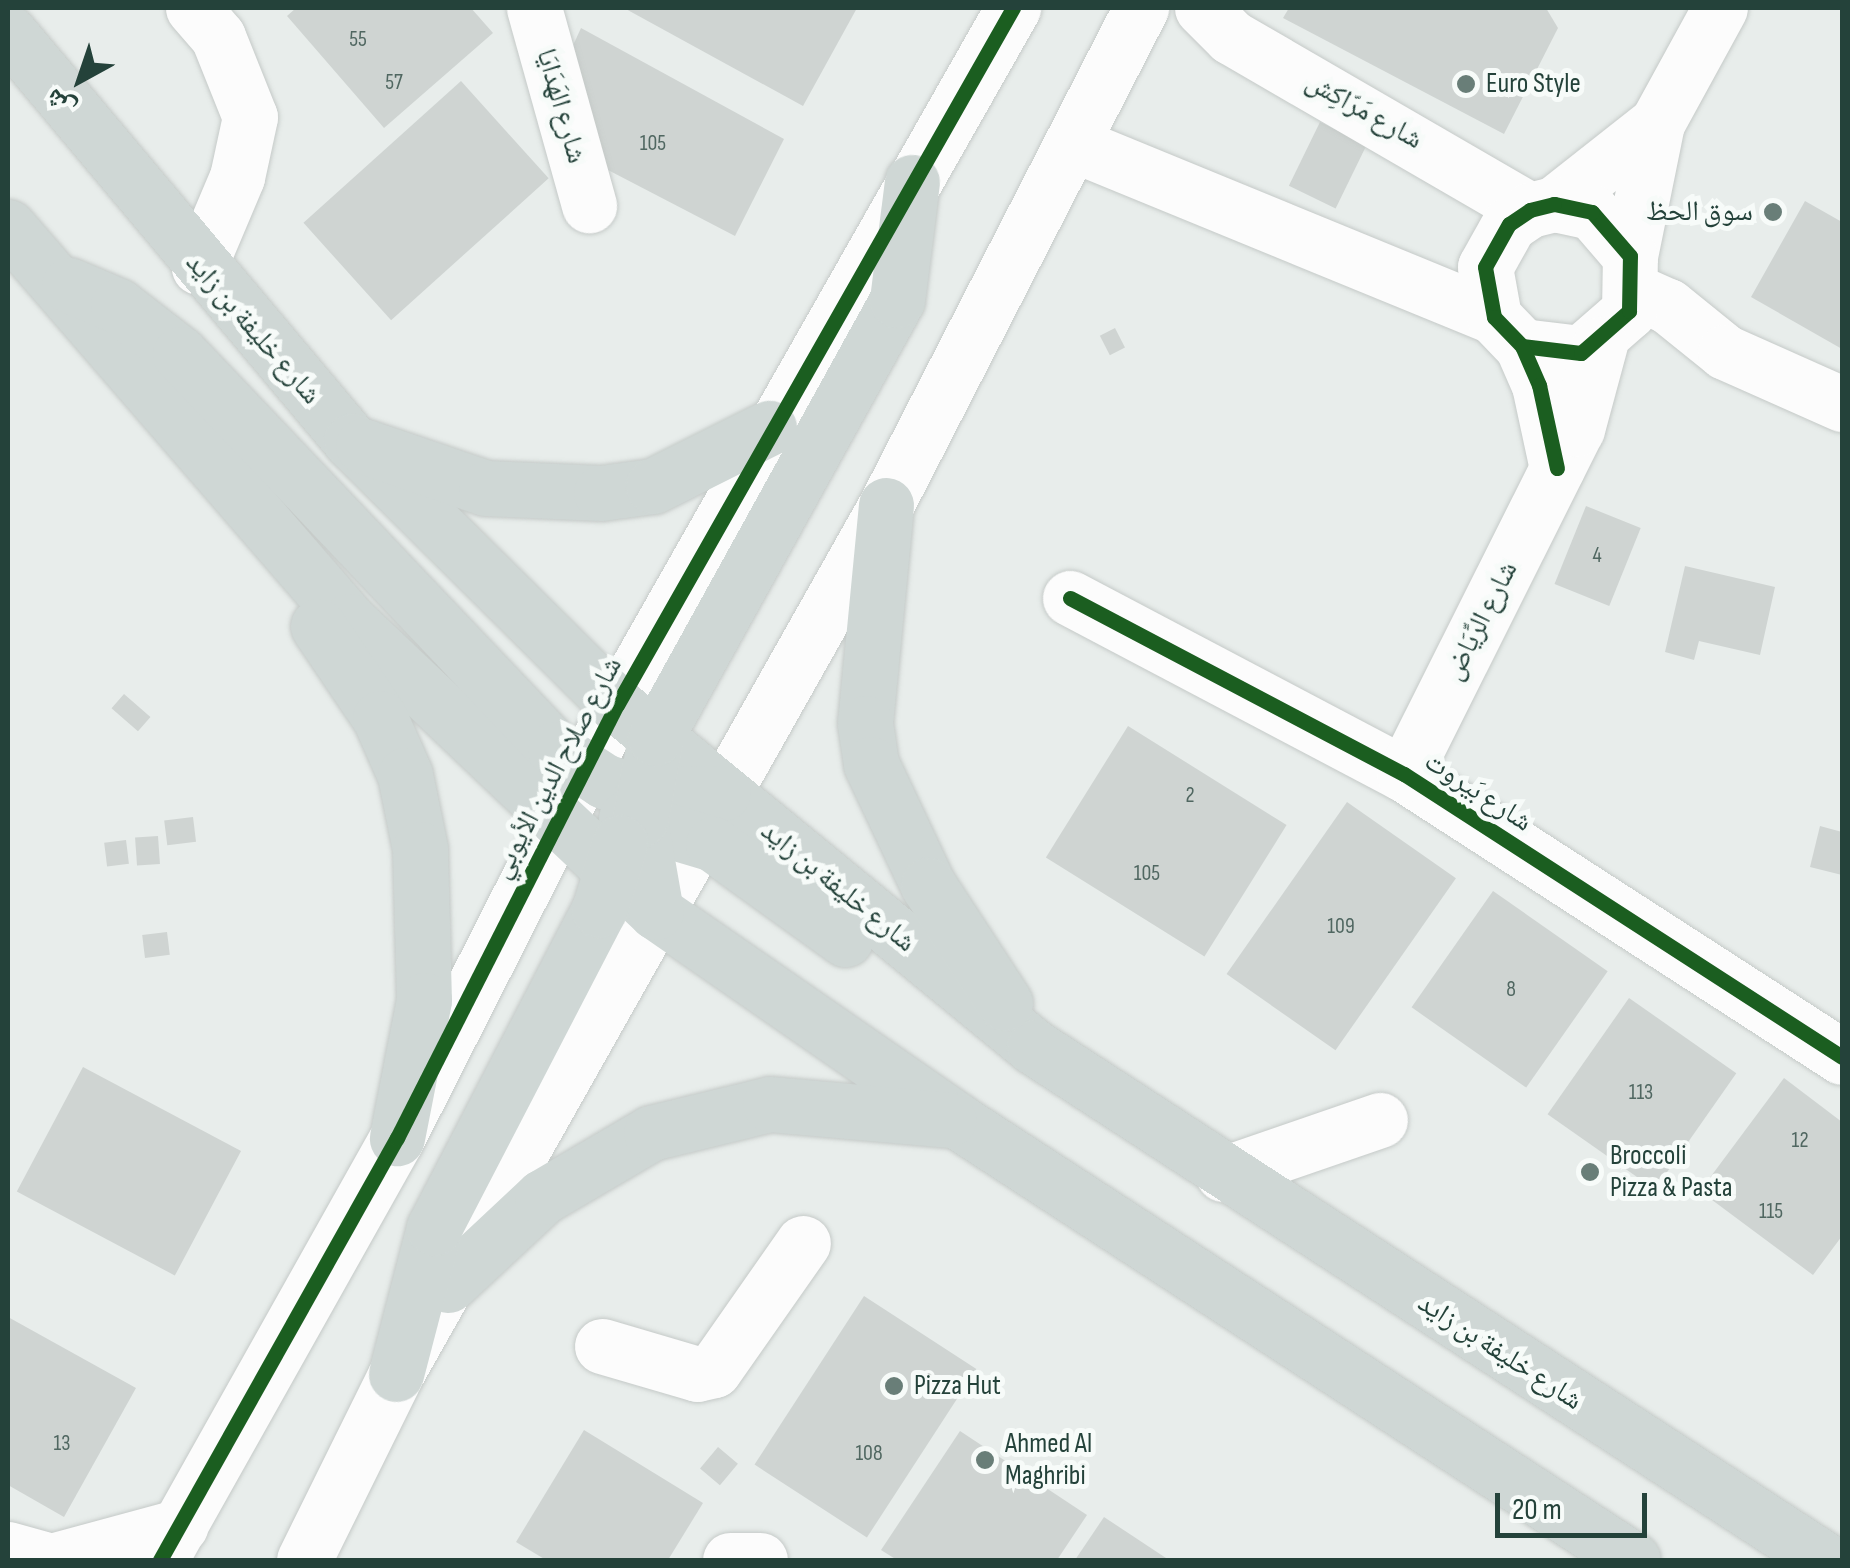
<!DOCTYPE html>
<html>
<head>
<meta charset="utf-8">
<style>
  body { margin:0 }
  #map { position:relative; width:1850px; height:1568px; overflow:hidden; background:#e8edeb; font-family:"Sofia Sans Condensed","Noto Naskh Arabic",sans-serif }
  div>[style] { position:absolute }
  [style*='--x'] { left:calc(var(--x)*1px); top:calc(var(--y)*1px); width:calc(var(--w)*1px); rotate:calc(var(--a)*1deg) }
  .building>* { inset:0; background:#cfd4d2; transform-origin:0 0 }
  .roads { filter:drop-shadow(0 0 2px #c5cac8) drop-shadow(0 0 2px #c5cac8) }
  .minor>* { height:55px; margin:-27.5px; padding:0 27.5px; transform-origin:27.5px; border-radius:27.5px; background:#fcfcfc }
  .major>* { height:55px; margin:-27.5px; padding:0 27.5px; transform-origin:27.5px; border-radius:27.5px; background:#cfd7d5 }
  .cycleway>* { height:15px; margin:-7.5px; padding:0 7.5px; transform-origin:7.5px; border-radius:7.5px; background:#1b5e20 }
  .dots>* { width:28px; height:28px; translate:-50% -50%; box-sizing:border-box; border:5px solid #f7fbf9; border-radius:50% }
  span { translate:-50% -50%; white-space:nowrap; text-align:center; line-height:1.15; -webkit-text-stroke:10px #f7fbf9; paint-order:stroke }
  .number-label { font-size:22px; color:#506761 }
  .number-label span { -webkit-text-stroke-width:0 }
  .poi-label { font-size:28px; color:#24423a }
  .left { translate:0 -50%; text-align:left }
  .right { translate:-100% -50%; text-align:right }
  .street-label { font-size:28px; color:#24423a }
  .frame { position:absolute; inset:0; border:10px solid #24423a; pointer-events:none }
  .north { position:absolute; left:30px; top:30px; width:100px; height:100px; -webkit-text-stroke:8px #f7fbf9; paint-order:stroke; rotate:220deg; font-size:28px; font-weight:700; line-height:40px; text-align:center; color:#24423a }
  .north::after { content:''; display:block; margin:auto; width:35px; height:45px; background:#24423a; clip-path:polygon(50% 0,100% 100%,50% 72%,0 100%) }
  .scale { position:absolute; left:1495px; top:1493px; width:152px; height:45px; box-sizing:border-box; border:5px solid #24423a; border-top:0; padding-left:12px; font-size:30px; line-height:35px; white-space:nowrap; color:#24423a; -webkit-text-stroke:8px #f7fbf9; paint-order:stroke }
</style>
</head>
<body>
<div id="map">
  <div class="building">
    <div style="clip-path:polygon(296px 8px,471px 8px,493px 33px,384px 128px,287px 16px)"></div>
    <div style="clip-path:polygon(624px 8px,857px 8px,803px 106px)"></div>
    <div style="clip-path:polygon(1289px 8px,1546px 8px,1558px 28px,1504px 134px,1283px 18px)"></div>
    <div style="clip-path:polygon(581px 28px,784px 139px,735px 236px,608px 170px,559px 76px)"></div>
    <div style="left:461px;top:81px;width:131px;height:212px;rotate:48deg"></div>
    <div style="left:1320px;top:122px;width:52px;height:71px;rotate:26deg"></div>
    <div style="clip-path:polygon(1805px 201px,1842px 222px,1842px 349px,1751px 297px)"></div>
    <div style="left:1115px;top:328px;width:22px;height:17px;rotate:63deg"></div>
    <div style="left:1586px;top:506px;width:59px;height:84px;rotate:22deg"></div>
    <div style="clip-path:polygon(1685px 566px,1775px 587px,1760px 655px,1699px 641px,1694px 660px,1665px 652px)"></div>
    <div style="left:124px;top:694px;width:35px;height:19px;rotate:41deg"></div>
    <div style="left:1128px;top:726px;width:187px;height:155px;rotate:32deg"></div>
    <div style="left:1347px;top:802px;width:133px;height:210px;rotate:35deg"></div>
    <div style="left:193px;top:817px;width:25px;height:29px;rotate:83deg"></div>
    <div style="clip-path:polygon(1820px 826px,1842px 832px,1842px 875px,1810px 867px)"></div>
    <div style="left:158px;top:836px;width:28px;height:23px;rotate:86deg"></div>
    <div style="left:126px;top:840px;width:24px;height:22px;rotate:83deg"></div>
    <div style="left:1493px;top:891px;width:140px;height:142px;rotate:35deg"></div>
    <div style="left:167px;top:932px;width:23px;height:25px;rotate:83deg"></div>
    <div style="left:1629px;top:998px;width:131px;height:142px;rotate:35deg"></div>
    <div style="left:83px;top:1067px;width:179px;height:141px;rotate:28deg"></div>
    <div style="clip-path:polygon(1784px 1078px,1842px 1122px,1842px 1236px,1813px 1275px,1700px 1191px)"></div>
    <div style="left:864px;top:1296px;width:134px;height:201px;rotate:33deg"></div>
    <div style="clip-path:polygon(8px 1317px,136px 1388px,64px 1517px,8px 1485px)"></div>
    <div style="clip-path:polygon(584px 1430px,703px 1503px,668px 1560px,546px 1560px,516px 1542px)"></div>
    <div style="clip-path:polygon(960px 1431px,1087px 1515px,1057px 1560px,897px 1560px,881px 1550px)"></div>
    <div style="left:718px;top:1447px;width:26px;height:28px;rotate:40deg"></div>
    <div style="clip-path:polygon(1104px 1517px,1169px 1560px,1075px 1560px)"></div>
  </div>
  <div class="roads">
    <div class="minor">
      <div style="--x:193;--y:8;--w:38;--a:49"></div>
      <div style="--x:218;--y:37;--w:86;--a:68.2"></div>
      <div style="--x:250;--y:117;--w:61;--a:102.2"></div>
      <div style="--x:237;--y:177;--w:98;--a:112.9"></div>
      <div style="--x:534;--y:8;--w:205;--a:74.4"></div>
      <div style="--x:1202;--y:8;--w:41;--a:45"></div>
      <div style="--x:1231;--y:37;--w:345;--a:30.1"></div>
      <div style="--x:1073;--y:144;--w:455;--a:22.3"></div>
      <div style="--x:1554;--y:204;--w:131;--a:-38.2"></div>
      <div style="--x:1657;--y:123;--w:131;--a:-61.3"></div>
      <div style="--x:1630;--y:256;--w:136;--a:-78.5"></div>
      <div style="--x:1634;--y:291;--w:37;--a:24"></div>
      <div style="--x:1668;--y:306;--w:73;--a:38.9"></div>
      <div style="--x:1725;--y:352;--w:128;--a:24"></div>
      <div style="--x:1522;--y:346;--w:59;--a:6.8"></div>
      <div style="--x:1581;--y:353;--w:64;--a:-41.2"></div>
      <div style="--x:1629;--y:311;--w:55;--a:-89"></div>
      <div style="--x:1630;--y:256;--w:58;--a:-130.8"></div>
      <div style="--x:1592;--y:212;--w:39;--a:-168"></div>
      <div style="--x:1554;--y:204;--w:25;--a:166"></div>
      <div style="--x:1530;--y:210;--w:25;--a:146"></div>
      <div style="--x:1509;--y:224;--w:49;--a:119.2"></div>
      <div style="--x:1485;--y:267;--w:51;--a:79.8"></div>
      <div style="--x:1494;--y:317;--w:40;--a:46"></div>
      <div style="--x:1522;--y:346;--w:43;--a:66.4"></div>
      <div style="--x:1539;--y:385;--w:85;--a:77.8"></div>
      <div style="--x:1070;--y:598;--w:378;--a:27.8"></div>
      <div style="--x:1404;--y:774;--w:521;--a:32.87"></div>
      <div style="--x:1404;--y:774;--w:386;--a:-63.4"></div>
      <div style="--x:1577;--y:429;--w:88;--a:-74.9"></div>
      <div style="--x:1223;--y:1174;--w:166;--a:-19"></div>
      <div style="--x:602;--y:1346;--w:99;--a:16.4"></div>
      <div style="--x:697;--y:1374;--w:17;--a:-13"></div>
      <div style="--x:714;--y:1370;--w:155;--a:-55"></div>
      <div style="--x:8;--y:1549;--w:41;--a:15.4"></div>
      <div style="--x:55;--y:1560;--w:130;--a:-15.2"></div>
      <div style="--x:160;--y:1560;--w:484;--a:-60.7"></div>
      <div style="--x:397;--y:1138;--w:486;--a:-63.1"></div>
      <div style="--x:617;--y:705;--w:802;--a:-60.4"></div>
      <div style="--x:304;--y:1560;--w:208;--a:-63.7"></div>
      <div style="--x:396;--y:1374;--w:998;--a:-60.58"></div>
      <div style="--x:886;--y:505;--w:559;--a:-62.84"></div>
      <div style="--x:730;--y:1560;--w:30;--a:0"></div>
    </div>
    <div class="major">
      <div style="--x:8;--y:32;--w:534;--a:50.02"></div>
      <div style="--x:351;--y:441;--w:375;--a:44.8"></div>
      <div style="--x:617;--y:705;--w:539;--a:39.36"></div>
      <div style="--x:1034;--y:1047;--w:943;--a:32.97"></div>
      <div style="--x:8;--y:227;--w:521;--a:49.12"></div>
      <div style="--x:349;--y:621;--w:423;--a:43.5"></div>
      <div style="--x:656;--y:912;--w:365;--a:34.7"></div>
      <div style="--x:956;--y:1120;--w:807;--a:33.02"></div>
      <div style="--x:69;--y:285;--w:53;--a:23.2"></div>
      <div style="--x:118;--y:306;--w:78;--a:37.7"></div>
      <div style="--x:180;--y:354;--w:545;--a:46.49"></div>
      <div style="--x:555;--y:749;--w:59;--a:33.1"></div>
      <div style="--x:604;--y:781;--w:40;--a:18.9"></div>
      <div style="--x:642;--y:794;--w:81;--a:-0.7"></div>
      <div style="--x:363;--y:446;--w:130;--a:18.9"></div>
      <div style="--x:486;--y:488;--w:115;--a:2.5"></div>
      <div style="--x:601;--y:493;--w:52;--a:-7.7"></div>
      <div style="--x:653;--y:486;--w:130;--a:-26.6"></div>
      <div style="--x:886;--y:505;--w:219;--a:95.5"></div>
      <div style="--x:865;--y:723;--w:41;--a:81.7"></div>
      <div style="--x:871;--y:764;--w:134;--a:64.8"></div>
      <div style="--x:928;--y:885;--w:141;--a:56.9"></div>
      <div style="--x:318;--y:626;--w:111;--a:56"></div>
      <div style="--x:380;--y:718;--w:62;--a:66.3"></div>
      <div style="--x:405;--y:775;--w:76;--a:78.5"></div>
      <div style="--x:420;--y:849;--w:151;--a:88.5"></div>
      <div style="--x:424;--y:1000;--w:141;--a:101.1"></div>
      <div style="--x:626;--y:818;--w:91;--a:16.6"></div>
      <div style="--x:713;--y:844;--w:163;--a:35.7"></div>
      <div style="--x:656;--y:912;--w:93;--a:-99.9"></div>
      <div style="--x:640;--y:820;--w:83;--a:-79.6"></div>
      <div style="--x:655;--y:738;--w:500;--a:-61.08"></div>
      <div style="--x:897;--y:300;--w:119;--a:-82.8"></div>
      <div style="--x:448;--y:1285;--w:129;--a:-43.1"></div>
      <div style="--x:542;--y:1197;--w:126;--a:-30.4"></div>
      <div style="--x:651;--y:1133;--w:122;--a:-13.7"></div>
      <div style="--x:770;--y:1104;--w:179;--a:5.1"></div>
      <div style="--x:396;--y:1374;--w:151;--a:-75.4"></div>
      <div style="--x:434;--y:1228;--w:358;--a:-62.6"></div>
      <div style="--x:599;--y:910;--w:71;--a:-72.8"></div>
    </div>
  </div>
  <div class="cycleway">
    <div style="--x:1522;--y:346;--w:59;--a:6.8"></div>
    <div style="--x:1581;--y:353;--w:64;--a:-41.2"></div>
    <div style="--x:1629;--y:311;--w:55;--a:-89"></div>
    <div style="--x:1630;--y:256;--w:58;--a:-130.8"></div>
    <div style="--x:1592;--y:212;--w:39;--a:-168"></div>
    <div style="--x:1554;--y:204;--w:25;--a:166"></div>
    <div style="--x:1530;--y:210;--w:25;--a:146"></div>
    <div style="--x:1509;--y:224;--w:49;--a:119.2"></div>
    <div style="--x:1485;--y:267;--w:51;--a:79.8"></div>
    <div style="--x:1494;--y:317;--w:40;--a:46"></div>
    <div style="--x:1522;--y:346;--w:43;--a:66.4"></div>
    <div style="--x:1539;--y:385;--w:85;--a:77.8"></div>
    <div style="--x:1070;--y:598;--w:378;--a:27.8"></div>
    <div style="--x:1404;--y:774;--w:521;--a:32.87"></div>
    <div style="--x:160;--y:1560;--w:484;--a:-60.7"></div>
    <div style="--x:397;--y:1138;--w:486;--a:-63.1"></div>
    <div style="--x:617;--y:705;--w:802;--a:-60.4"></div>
  </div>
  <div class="dots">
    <div style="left:1466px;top:84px;background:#697e78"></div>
    <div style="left:1773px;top:212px;background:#697e78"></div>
    <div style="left:1590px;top:1172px;background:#697e78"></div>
    <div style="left:894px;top:1386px;background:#697e78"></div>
    <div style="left:985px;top:1460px;background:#697e78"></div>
  </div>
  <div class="number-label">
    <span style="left:358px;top:40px">55</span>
    <span style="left:394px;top:83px">57</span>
    <span style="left:653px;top:144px">105</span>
    <span style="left:1597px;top:556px">4</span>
    <span style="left:1190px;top:796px">2</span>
    <span style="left:1147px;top:874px">105</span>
    <span style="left:1341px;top:927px">109</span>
    <span style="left:1511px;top:990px">8</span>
    <span style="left:1641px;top:1093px">113</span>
    <span style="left:1800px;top:1141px">12</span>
    <span style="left:1771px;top:1212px">115</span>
    <span style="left:62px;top:1444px">13</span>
    <span style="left:869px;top:1454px">108</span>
  </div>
  <div class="poi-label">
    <span class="left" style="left:1486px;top:84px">Euro Style</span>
    <span class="right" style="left:1753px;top:212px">سوق الحظ</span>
    <span class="left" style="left:1610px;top:1172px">Broccoli<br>Pizza &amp; Pasta</span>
    <span class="left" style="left:914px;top:1386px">Pizza Hut</span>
    <span class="left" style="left:1005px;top:1460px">Ahmed Al<br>Maghribi</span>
  </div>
  <div class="street-label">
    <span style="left:561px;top:106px;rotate:74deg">شارع الهَدَايَا</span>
    <span style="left:1364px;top:111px;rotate:29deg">شارع مَرّاكِش</span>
    <span style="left:253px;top:329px;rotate:49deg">شارع خليفة بن زايد</span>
    <span style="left:1481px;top:621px;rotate:-63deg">شارع الرِّيَاض</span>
    <span style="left:557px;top:768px;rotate:-62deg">شارع صلاح الدين الأيوبي</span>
    <span style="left:1478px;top:792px;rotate:33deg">شارع بَيروت</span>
    <span style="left:838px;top:887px;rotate:39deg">شارع خليفة بن زايد</span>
    <span style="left:1500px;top:1352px;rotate:33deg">شارع خليفة بن زايد</span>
  </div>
  <div class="frame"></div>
  <div class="north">ش</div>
  <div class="scale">20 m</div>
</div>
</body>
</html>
